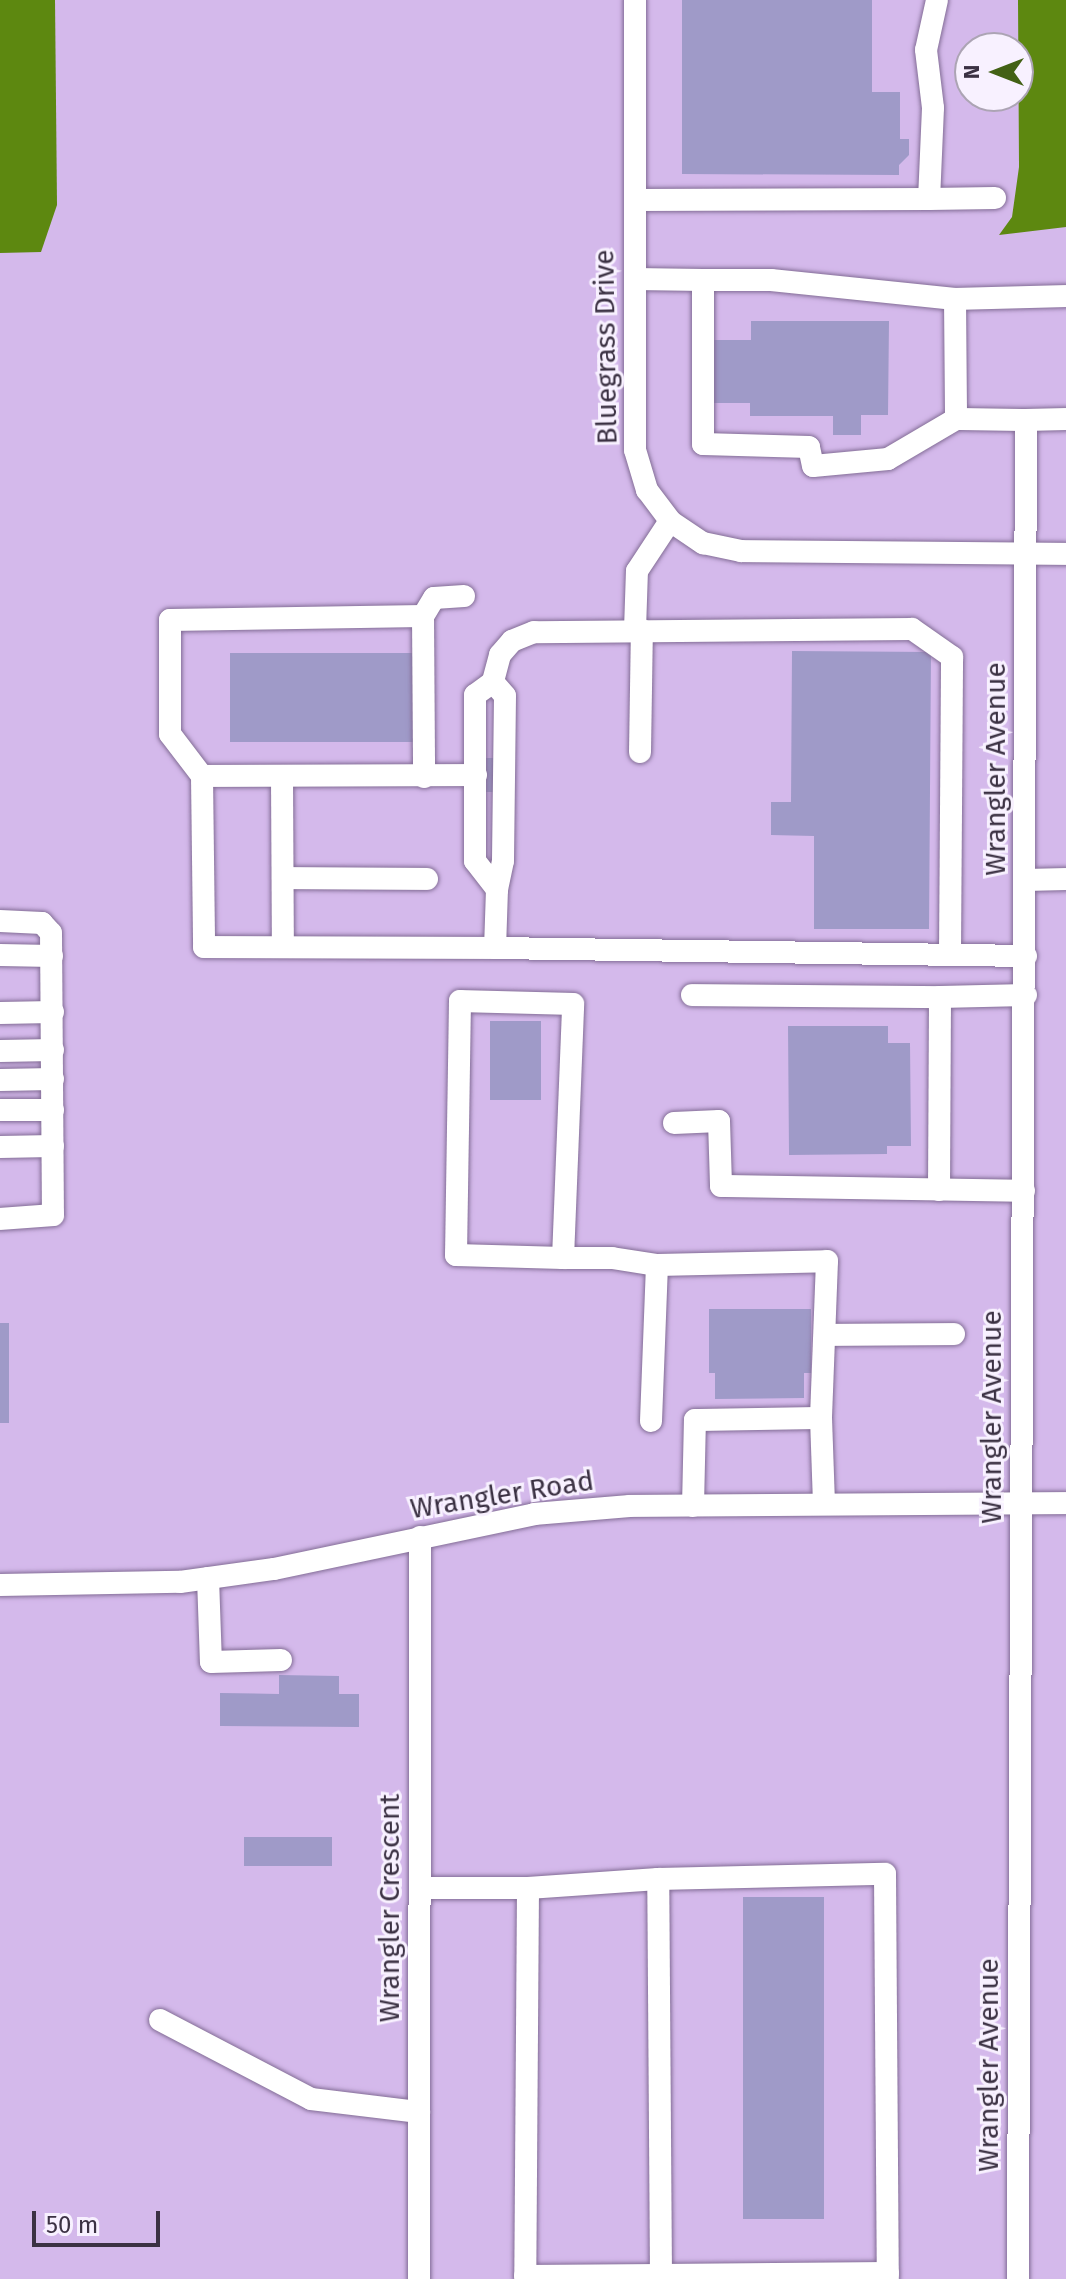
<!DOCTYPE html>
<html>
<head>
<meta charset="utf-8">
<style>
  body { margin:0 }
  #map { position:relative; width:1066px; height:2279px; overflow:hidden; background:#e0c8f5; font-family:"Fira Sans",sans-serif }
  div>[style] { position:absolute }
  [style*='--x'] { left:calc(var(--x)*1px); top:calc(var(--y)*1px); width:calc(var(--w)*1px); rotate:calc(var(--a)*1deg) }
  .built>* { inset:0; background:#d4b9eb }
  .water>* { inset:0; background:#5d8810 }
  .building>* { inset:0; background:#9f9ac8; transform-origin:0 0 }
  .roads { filter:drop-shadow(0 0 2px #836d96) drop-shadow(0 0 2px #836d96) }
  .minor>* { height:22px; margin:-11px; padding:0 11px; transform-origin:11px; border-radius:11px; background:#fff }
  span { translate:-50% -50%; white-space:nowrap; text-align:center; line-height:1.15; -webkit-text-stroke:6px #f8f1ff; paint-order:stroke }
  .street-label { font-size:28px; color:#3b3143 }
  .north { position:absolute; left:954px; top:32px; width:80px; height:80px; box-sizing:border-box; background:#f8f1ff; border:2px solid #aca4b4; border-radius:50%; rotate:270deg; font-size:22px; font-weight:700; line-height:32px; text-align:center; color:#3b3143 }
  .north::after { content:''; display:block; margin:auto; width:28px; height:36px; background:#436115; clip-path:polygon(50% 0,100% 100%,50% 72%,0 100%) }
  .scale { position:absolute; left:32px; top:2211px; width:128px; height:36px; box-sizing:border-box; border:4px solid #3b3143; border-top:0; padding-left:10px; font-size:24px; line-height:28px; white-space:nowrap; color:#3b3143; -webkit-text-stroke:6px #f8f1ff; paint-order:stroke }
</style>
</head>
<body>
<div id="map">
  <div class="built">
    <div style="clip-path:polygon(evenodd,0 0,1066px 0,1066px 2279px,0 2279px,0 0,970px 48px,1018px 48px,1018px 96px,970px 96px,970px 48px)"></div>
  </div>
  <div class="water">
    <div style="clip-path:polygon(0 0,55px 0,57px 205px,41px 252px,0 253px)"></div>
    <div style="clip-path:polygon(1018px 0,1066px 0,1066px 227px,999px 235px,1012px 217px,1019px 167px)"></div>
  </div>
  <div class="building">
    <div style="clip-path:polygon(682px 0,872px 0,872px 92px,900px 92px,900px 139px,909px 139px,909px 155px,899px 165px,899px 175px,682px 174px)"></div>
    <div style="clip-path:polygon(751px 321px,889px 321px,888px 415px,861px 415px,861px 435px,833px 435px,833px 416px,750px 416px,750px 403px,714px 403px,714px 340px,751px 340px)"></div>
    <div style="clip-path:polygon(792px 651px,931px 652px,929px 929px,814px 929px,814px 836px,771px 835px,771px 802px,791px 802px)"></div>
    <div style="left:230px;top:653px;width:184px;height:89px"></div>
    <div style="left:485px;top:758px;width:11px;height:34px"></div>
    <div style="left:490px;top:1021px;width:51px;height:79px"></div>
    <div style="clip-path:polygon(788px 1026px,888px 1026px,888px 1043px,910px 1043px,911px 1146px,887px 1146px,887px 1154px,789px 1155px)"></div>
    <div style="clip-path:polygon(709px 1309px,811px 1309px,811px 1373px,804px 1373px,804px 1398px,715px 1399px,715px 1373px,709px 1373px)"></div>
    <div style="left:0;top:1323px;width:9px;height:100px"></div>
    <div style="clip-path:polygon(279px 1675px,339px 1676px,339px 1694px,359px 1694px,359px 1727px,220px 1726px,220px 1693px,279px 1694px)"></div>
    <div style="left:332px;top:1837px;width:29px;height:88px;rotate:90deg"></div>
    <div style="left:743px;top:1897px;width:81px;height:322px"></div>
  </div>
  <div class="roads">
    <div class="minor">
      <div style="--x:635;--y:0;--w:450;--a:90"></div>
      <div style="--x:635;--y:450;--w:42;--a:73.3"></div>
      <div style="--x:647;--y:490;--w:39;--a:53"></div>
      <div style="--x:670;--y:521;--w:40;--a:34"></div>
      <div style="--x:703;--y:543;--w:39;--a:12"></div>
      <div style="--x:741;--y:551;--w:325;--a:0.5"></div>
      <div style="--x:937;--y:0;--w:51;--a:102.4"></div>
      <div style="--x:926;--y:50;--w:58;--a:83.1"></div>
      <div style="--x:933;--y:108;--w:91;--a:92.5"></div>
      <div style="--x:929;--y:199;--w:66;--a:-0.9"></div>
      <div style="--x:635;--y:200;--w:294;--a:-0.2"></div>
      <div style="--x:635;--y:279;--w:68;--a:0.8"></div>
      <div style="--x:703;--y:280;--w:68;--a:0"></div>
      <div style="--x:771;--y:280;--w:185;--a:5.9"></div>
      <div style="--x:955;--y:299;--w:120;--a:89.5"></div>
      <div style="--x:956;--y:419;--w:79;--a:149.5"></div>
      <div style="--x:888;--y:459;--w:75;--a:174.7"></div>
      <div style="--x:813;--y:466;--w:19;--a:-102"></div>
      <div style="--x:809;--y:447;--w:106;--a:-178.4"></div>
      <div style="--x:703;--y:444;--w:164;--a:-90"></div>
      <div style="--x:955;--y:299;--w:111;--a:-1.5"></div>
      <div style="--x:956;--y:419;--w:70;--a:0.8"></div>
      <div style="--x:1026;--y:420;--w:1859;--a:90.25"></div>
      <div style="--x:1026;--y:420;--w:40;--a:-1.4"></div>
      <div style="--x:464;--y:596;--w:30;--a:176"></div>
      <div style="--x:434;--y:598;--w:21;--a:121"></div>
      <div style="--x:423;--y:616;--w:253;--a:179.1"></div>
      <div style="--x:170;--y:620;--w:114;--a:90"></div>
      <div style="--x:170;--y:734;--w:53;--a:52.7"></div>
      <div style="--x:202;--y:776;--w:274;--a:-0.2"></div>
      <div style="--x:423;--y:616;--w:161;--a:89.6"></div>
      <div style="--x:635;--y:630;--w:59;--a:-88.1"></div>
      <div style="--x:637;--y:571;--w:60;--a:-56.6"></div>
      <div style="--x:493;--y:682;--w:22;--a:144"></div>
      <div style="--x:475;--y:695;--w:166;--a:90"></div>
      <div style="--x:475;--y:861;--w:36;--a:52"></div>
      <div style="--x:640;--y:752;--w:122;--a:-89.1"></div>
      <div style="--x:202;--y:776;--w:171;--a:89.3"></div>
      <div style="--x:204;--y:947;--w:291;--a:0.2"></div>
      <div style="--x:282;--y:776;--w:171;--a:89.7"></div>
      <div style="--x:284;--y:878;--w:143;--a:0.4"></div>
      <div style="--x:1026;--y:880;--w:40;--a:-1.4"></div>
      <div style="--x:0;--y:921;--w:42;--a:2.7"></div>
      <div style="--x:42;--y:923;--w:13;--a:48"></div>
      <div style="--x:51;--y:933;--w:282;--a:89.6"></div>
      <div style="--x:53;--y:1215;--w:53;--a:175.7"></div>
      <div style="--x:950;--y:953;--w:296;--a:-89.6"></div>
      <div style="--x:952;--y:657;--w:49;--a:-145"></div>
      <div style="--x:912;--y:629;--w:378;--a:179.5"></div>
      <div style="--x:534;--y:632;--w:24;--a:158"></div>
      <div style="--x:512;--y:641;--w:18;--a:131"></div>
      <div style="--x:500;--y:655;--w:28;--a:105"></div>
      <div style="--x:493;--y:682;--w:18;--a:49"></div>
      <div style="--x:505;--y:696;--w:165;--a:90.7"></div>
      <div style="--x:503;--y:861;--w:29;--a:102"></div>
      <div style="--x:497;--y:889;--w:59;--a:91.9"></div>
      <div style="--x:495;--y:948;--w:531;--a:0.86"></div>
      <div style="--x:0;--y:955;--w:52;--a:1.1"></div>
      <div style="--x:692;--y:995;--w:248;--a:0.5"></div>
      <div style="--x:0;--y:1013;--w:53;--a:-1.1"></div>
      <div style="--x:0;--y:1051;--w:53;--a:-1.1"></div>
      <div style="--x:0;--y:1080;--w:53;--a:-1.1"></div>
      <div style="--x:0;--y:1110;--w:53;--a:0"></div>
      <div style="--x:674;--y:1123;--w:45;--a:-2.5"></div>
      <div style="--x:719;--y:1121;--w:65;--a:88.2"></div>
      <div style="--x:721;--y:1186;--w:303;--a:0.9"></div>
      <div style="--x:0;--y:1147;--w:53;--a:-1.1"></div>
      <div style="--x:939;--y:1190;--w:193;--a:-89.7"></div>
      <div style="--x:940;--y:997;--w:86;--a:-1.3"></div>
      <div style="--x:563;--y:1258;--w:254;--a:-87.7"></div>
      <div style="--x:573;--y:1004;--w:113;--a:-178.5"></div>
      <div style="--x:460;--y:1001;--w:254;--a:90.9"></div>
      <div style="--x:456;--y:1255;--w:107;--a:1.6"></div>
      <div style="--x:563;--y:1258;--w:49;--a:0"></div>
      <div style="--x:612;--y:1258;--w:46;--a:8.8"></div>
      <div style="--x:825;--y:1335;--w:129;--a:-0.4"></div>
      <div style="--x:651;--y:1421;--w:156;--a:-87.8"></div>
      <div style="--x:657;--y:1265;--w:170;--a:-1.3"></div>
      <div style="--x:827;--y:1261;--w:157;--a:92.2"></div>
      <div style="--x:693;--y:1506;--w:86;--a:-88.7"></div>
      <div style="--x:695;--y:1420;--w:126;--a:-0.9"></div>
      <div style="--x:821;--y:1418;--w:86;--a:88"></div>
      <div style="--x:208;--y:1578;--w:84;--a:88"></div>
      <div style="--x:211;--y:1662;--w:70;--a:-1.6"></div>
      <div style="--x:0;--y:1585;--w:180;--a:-1"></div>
      <div style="--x:180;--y:1582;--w:95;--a:-7.9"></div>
      <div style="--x:274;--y:1569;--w:266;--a:-11.9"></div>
      <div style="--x:534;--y:1514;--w:96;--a:-4.8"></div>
      <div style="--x:630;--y:1506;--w:436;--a:-0.4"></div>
      <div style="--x:420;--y:1888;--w:108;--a:0"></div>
      <div style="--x:528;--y:1888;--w:388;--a:90.4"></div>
      <div style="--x:525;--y:2276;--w:136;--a:-0.4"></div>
      <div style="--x:528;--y:1888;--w:130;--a:-4"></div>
      <div style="--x:160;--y:2020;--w:170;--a:27.6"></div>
      <div style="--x:311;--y:2099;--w:109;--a:6.9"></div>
      <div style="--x:888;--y:2273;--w:227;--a:179.5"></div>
      <div style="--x:661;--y:2275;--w:396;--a:-90.4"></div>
      <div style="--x:658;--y:1879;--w:227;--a:-1.3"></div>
      <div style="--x:885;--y:1874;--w:405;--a:89.6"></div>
      <div style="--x:419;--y:2279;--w:742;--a:-89.92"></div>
    </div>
  </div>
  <div class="street-label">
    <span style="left:606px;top:347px;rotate:-91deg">Bluegrass Drive</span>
    <span style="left:996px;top:769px;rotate:-90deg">Wrangler Avenue</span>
    <span style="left:992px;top:1417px;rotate:-90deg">Wrangler Avenue</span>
    <span style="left:502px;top:1495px;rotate:-9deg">Wrangler Road</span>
    <span style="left:390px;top:1908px;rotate:-90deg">Wrangler Crescent</span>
    <span style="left:989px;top:2065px;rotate:-90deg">Wrangler Avenue</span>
  </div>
  <div class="north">N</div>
  <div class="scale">50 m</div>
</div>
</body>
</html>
